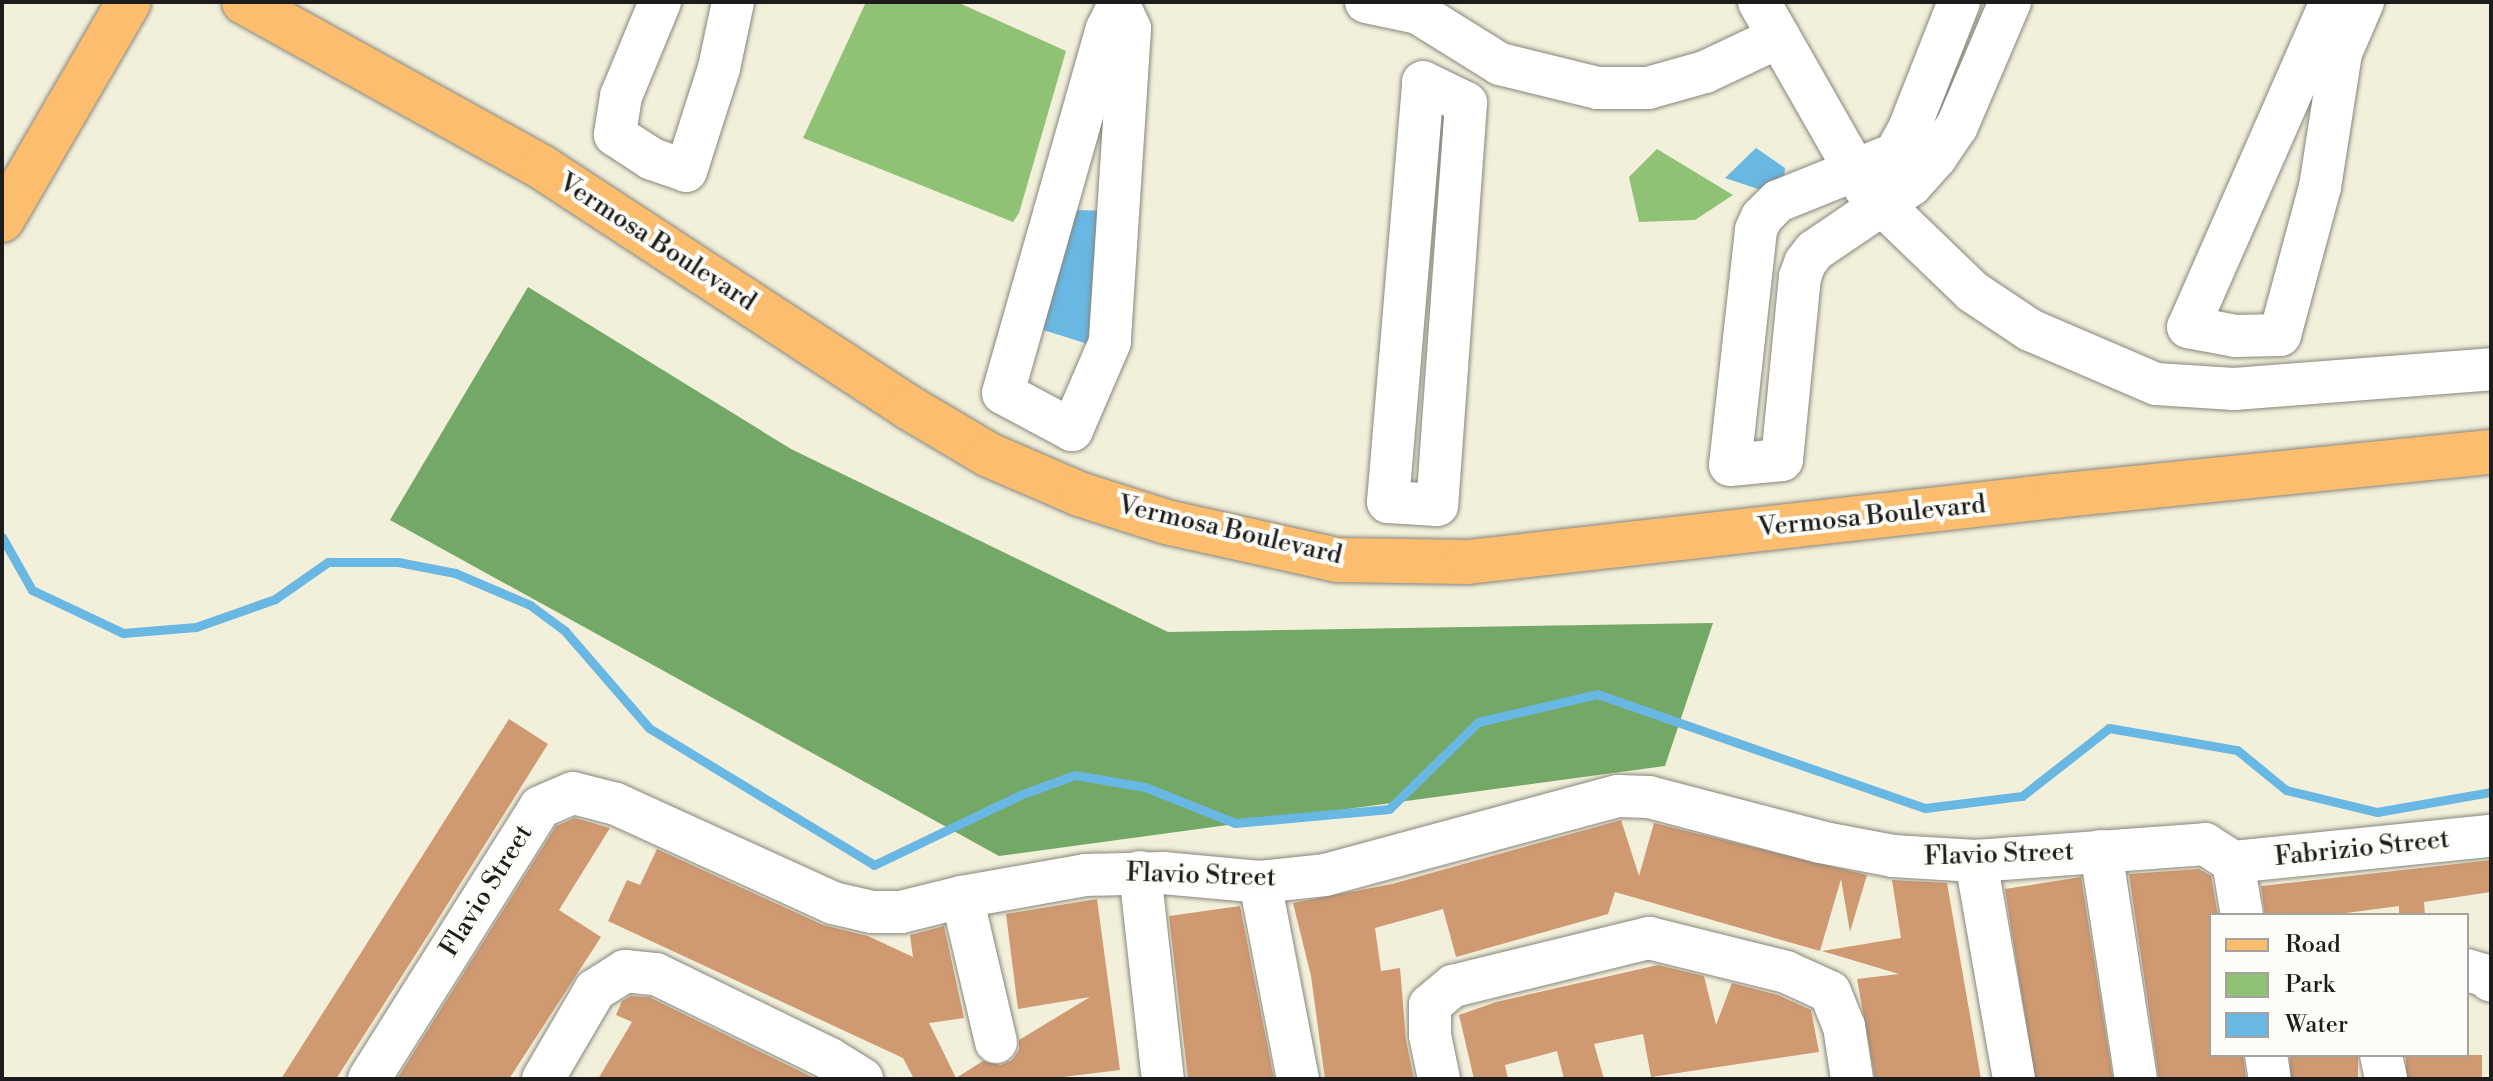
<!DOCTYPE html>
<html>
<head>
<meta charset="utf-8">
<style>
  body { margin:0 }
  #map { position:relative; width:2493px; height:1081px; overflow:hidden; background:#f2efdb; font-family:"Libre Bodoni",serif }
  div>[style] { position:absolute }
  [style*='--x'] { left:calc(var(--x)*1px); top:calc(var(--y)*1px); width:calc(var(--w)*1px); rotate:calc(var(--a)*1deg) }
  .green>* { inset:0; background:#8fc274 }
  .forest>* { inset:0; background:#73a866 }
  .water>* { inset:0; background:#69b7e3 }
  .stream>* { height:9px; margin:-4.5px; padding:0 4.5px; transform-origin:4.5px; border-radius:4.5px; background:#69b7e3 }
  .building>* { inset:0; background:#cf9971; transform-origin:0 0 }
  .roads { filter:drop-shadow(0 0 2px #87867c) drop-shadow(0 0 2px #87867c) }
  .minor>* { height:42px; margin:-21px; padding:0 21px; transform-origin:21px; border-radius:21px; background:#fff }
  .major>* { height:44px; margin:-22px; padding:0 22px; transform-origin:22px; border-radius:22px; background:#fcbd6e }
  span { translate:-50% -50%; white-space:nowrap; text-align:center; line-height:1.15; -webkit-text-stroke:8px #fdfcf7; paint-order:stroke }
  .street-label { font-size:26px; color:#1c1c1c }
  .frame { position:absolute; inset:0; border:4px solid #1c1c1c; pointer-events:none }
  .legend { position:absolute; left:2209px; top:913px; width:260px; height:144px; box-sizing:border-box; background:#fdfcf7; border:2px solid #a3a29f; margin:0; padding:10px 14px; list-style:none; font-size:24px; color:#1c1c1c }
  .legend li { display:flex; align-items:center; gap:16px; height:40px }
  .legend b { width:40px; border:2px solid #a3a29f }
</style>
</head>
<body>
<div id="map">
  <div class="green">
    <div style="clip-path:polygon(866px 2px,957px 2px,1066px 51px,1019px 213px,1013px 222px,803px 138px)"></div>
    <div style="clip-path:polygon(1657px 149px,1733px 195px,1695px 220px,1639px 222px,1629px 177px)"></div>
  </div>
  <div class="forest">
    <div style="clip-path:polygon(528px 287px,791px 449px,1168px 632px,1713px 623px,1665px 766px,999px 856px,390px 520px)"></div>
  </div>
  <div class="water">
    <div style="clip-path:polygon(1756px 148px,1785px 168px,1782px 197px,1725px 178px)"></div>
    <div style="clip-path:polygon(1074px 210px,1114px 211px,1107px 350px,1037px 328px)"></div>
  </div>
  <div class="stream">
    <div style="--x:2;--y:537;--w:61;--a:60.5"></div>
    <div style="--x:32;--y:590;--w:101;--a:25.3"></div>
    <div style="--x:123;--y:633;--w:73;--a:-4.7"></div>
    <div style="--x:196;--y:627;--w:84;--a:-19.5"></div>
    <div style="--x:275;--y:599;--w:65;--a:-34.9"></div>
    <div style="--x:328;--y:562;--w:70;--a:0"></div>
    <div style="--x:398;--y:562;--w:58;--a:10.9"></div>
    <div style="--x:455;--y:573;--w:82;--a:23.1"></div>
    <div style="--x:530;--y:605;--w:44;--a:36.6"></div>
    <div style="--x:565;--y:631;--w:128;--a:49.1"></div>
    <div style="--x:649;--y:728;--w:263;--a:31.3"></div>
    <div style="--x:874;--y:865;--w:162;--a:-25.6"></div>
    <div style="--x:1020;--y:795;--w:59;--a:-20"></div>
    <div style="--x:1075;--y:775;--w:71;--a:9.7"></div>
    <div style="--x:1145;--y:787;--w:97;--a:21.8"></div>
    <div style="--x:1235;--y:823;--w:155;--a:-5.2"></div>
    <div style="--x:1389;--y:809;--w:124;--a:-44.3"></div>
    <div style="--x:1478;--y:722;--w:122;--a:-13.2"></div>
    <div style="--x:1597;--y:694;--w:347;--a:19.2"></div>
    <div style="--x:1925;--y:808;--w:98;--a:-7.1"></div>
    <div style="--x:2022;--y:796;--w:110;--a:-38"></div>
    <div style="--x:2109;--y:728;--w:130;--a:9.8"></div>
    <div style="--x:2237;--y:750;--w:63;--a:39.2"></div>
    <div style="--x:2286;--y:790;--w:94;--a:13.6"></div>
    <div style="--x:2377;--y:812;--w:116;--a:-10"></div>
  </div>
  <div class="building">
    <div style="clip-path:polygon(509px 719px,548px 744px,430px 932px,336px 1079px,281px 1079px)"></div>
    <div style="clip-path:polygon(575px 818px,610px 828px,559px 910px,601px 937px,509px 1079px,397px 1079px,556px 826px)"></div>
    <div style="clip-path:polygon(1621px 820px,1639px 876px,1654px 823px,1867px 875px,1850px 932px,1841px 879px,1820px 951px,1615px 892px,1608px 914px,1456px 957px,1443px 909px,1375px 928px,1381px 971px,1400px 968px,1406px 1040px,1414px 1079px,1325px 1079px,1311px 976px,1293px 903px,1392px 884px)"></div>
    <div style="clip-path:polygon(657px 849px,823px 925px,868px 936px,913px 957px,910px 935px,944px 926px,964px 1018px,929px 1023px,956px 1078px,983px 1061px,1001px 1065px,1012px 1060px,1019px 1050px,1019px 1040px,1090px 997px,1018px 1009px,1006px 914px,1097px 899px,1120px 1070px,1047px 1079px,914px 1079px,903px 1058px,608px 921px,627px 880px,640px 885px)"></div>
    <div style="clip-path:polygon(2491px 860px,2491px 892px,2424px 902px,2425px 915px,2399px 915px,2399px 906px,2331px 915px,2265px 915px,2261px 886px)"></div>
    <div style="clip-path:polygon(2199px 869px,2211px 876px,2218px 915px,2211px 915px,2211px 1055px,2243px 1055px,2246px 1079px,2159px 1079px,2129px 874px)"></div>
    <div style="left:2081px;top:877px;width:204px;height:77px;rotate:81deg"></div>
    <div style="clip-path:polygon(1892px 880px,1947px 883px,1981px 1079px,1875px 1079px,1857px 979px,1899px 974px,1822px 951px,1901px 938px)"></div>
    <div style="clip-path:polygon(1240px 906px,1274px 1079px,1188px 1079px,1169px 916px)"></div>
    <div style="clip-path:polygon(1658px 965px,1704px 976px,1716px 1025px,1732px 983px,1778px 995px,1811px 1010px,1819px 1052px,1651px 1077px,1643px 1034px,1594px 1044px,1604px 1079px,1564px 1079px,1557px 1051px,1505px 1065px,1508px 1079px,1474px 1079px,1459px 1015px,1496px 1002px)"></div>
    <div style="clip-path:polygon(631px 996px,649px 997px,816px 1079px,598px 1079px,632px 1022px,616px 1015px,622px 1001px)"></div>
    <div style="left:2290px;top:1055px;width:68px;height:24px"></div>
    <div style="left:2406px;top:1055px;width:76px;height:24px"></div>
  </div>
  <div class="roads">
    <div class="minor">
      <div style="--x:660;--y:2;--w:102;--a:112.5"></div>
      <div style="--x:621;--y:96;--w:39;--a:99"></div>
      <div style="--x:615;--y:135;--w:44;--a:33"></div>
      <div style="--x:652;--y:159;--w:36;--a:19"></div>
      <div style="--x:686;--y:171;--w:108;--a:-72.2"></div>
      <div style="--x:719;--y:68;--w:67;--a:-78"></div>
      <div style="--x:1366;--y:2;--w:53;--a:11.9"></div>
      <div style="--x:1413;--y:2;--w:12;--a:66"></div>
      <div style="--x:1418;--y:13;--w:97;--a:31.9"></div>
      <div style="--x:1500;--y:64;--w:101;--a:13.8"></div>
      <div style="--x:1598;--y:88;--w:50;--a:0"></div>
      <div style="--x:1648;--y:88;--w:59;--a:-15.7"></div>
      <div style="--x:1705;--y:72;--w:82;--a:-25.3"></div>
      <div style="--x:1759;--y:2;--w:214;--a:60.3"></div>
      <div style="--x:1865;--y:188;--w:150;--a:43.9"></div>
      <div style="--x:1973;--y:292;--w:69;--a:33.7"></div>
      <div style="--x:2030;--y:330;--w:137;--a:23.2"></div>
      <div style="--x:2156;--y:384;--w:78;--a:3.7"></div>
      <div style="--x:2234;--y:389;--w:258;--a:-4.4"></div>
      <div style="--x:1959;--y:2;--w:136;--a:111.5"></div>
      <div style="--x:1909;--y:129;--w:29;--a:119"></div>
      <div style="--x:1895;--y:154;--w:126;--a:158.1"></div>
      <div style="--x:1778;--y:201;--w:23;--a:135"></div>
      <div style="--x:1762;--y:217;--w:14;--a:115"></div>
      <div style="--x:1756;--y:230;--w:236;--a:96.3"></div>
      <div style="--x:1730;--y:465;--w:52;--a:-5.5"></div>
      <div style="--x:1782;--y:460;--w:184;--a:-84.4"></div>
      <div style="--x:1800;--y:277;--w:15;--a:-70"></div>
      <div style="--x:1805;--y:263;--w:15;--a:-53"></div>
      <div style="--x:1814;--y:251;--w:117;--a:-34.2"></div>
      <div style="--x:1911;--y:185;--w:38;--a:-48"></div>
      <div style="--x:1936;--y:157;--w:37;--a:-56"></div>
      <div style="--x:1957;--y:126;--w:135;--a:-66.9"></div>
      <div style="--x:2331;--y:2;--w:355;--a:113.7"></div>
      <div style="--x:2188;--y:327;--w:48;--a:10.8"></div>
      <div style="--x:2235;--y:336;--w:45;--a:-1.3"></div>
      <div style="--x:2280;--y:335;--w:153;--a:-74.9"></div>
      <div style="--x:2320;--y:187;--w:136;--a:-81.1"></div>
      <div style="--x:2341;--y:53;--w:56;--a:-66.7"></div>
      <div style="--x:1119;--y:5;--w:26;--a:65"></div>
      <div style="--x:1130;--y:29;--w:314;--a:93.7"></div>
      <div style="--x:1110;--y:342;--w:96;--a:113.4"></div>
      <div style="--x:1072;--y:430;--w:78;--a:-151.8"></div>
      <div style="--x:1003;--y:393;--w:379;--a:-74.1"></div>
      <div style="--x:1107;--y:29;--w:30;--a:-64"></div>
      <div style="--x:1423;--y:82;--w:48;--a:26"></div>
      <div style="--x:1466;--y:103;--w:403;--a:94.1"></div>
      <div style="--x:1437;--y:505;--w:49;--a:-176.5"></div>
      <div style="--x:1388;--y:502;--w:421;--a:-85.2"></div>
      <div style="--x:2101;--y:851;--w:231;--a:81.3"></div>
      <div style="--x:1976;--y:861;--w:221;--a:80.1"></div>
      <div style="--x:2233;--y:862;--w:259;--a:-5.8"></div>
      <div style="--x:1140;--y:872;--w:208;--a:83.7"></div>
      <div style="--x:1260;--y:882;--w:201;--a:79.1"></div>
      <div style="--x:962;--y:897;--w:149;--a:76.8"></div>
      <div style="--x:2467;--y:970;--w:21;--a:17"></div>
      <div style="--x:2487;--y:976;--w:6;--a:51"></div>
      <div style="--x:2266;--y:1055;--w:24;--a:81"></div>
      <div style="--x:2381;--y:1055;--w:25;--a:78"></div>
      <div style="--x:369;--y:1079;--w:321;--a:-57.8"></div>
      <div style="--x:540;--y:807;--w:36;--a:-23"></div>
      <div style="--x:573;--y:793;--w:44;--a:14.3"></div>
      <div style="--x:616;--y:804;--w:239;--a:24.5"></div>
      <div style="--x:833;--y:903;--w:40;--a:13"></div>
      <div style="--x:872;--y:912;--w:29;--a:0"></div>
      <div style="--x:901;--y:912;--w:63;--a:-13.8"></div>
      <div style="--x:962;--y:897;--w:125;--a:-10.1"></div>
      <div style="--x:1085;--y:875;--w:78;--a:-1.5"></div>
      <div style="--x:1163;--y:873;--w:97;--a:5.3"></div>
      <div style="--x:1260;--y:882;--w:65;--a:-6.1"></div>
      <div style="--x:1325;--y:875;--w:303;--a:-15.1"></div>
      <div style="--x:1618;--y:796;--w:31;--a:2"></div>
      <div style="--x:1649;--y:797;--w:177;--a:14.7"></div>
      <div style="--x:1820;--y:842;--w:74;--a:10.9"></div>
      <div style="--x:1893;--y:856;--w:83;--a:3.4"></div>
      <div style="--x:1976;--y:861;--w:230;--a:-4.2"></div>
      <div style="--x:2205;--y:844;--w:33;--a:33"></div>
      <div style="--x:2233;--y:862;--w:54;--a:80.4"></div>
      <div style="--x:543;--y:1079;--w:103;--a:-59.7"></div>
      <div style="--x:595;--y:990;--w:36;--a:-32"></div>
      <div style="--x:625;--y:971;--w:31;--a:6"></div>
      <div style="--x:656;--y:974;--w:194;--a:26"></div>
      <div style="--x:830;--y:1059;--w:38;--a:32"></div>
      <div style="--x:1439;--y:1079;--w:45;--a:-101.6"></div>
      <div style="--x:1430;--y:1035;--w:30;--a:-90"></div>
      <div style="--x:1430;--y:1005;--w:30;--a:-40"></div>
      <div style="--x:1453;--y:986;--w:202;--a:-13.8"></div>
      <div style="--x:1649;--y:938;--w:141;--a:13.9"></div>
      <div style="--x:1786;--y:972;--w:48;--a:24.4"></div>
      <div style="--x:1830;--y:992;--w:37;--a:68"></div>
      <div style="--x:1844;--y:1026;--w:54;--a:81.4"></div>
    </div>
    <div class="major">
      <div style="--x:244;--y:2;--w:342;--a:29"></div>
      <div style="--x:543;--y:168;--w:436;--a:33.2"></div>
      <div style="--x:908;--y:407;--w:94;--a:30.7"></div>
      <div style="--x:989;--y:455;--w:98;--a:23.4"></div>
      <div style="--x:1079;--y:494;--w:91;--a:17.8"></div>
      <div style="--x:1166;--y:522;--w:175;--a:12.5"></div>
      <div style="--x:1337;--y:560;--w:131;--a:0.9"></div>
      <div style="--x:1468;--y:562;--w:591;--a:-6.42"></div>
      <div style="--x:2055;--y:496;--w:438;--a:-5.8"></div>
      <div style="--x:2;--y:220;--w:252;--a:-59.8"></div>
    </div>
  </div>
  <div class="street-label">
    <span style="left:657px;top:243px;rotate:33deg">Vermosa Boulevard</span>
    <span style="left:1872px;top:517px;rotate:-6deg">Vermosa Boulevard</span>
    <span style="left:1230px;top:531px;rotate:13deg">Vermosa Boulevard</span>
    <span style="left:2362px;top:849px;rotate:-6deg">Fabrizio Street</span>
    <span style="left:1999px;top:855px;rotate:-2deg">Flavio Street</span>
    <span style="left:1201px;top:876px;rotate:2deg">Flavio Street</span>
    <span style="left:487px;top:891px;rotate:-58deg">Flavio Street</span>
  </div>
  <div class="frame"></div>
  <ul class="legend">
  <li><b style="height:10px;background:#fcbd6e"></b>Road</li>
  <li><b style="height:22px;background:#8fc274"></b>Park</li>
  <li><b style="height:22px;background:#69b7e3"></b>Water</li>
  </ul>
</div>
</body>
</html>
